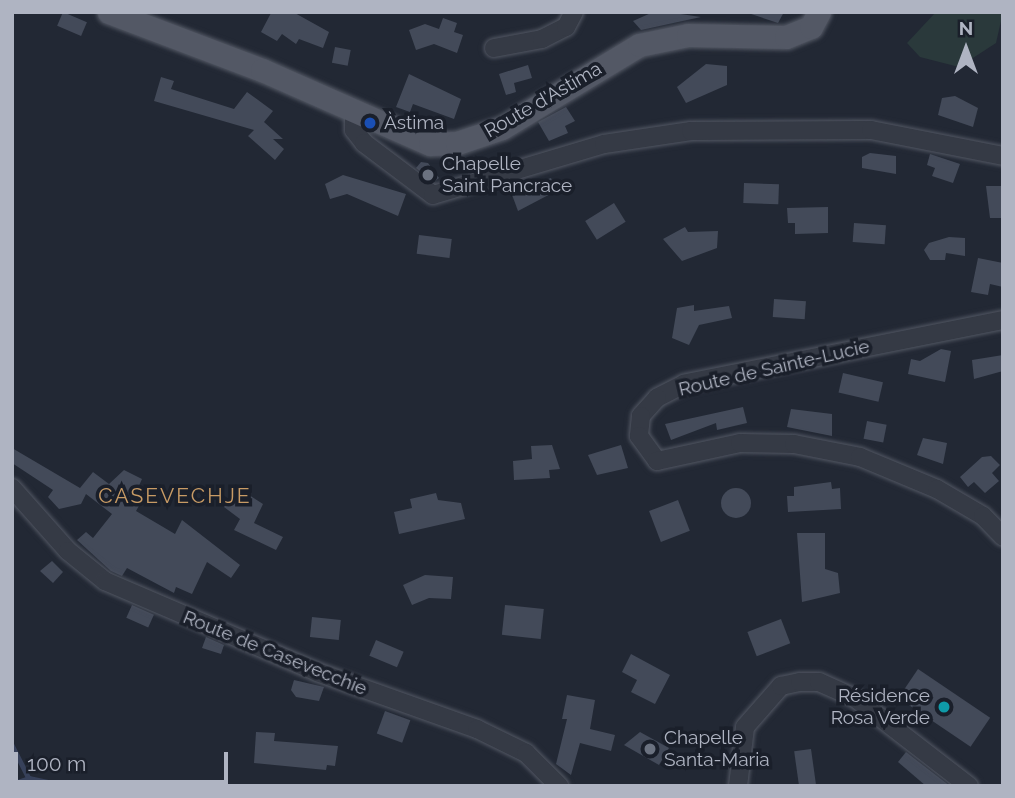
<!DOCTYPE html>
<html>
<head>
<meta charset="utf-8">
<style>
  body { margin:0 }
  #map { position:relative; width:1015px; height:798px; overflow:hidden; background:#222834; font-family:Raleway,sans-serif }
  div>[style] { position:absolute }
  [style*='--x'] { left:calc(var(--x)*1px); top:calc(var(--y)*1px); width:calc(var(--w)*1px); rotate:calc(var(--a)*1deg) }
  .green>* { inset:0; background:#2a393b }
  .stream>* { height:4.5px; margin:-2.25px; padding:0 2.25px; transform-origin:2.25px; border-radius:2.25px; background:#37415a }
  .building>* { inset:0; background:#434a59; transform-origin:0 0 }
  .round { border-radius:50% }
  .roads { filter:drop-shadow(0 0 2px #525763) drop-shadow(0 0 2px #525763) }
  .minor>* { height:18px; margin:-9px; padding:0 9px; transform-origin:9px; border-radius:9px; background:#353a45 }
  .major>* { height:23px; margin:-11.5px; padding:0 11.5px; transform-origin:11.5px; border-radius:11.5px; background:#535865 }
  .dots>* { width:19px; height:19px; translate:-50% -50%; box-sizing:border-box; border:4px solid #1a1f2a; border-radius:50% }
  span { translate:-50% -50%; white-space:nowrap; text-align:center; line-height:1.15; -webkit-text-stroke:7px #1a1f2a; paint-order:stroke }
  .street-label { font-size:19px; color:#afb4c2 }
  .poi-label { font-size:19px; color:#afb4c2 }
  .left { translate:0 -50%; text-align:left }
  .right { translate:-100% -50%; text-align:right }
  .neighbourhood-label { font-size:21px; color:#c89b65; letter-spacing:2px }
  .frame { position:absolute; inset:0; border:14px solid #afb4c2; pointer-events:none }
  .north { position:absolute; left:931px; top:14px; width:70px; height:70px; -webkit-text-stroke:5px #1a1f2a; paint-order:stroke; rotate:0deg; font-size:19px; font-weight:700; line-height:28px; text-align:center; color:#afb4c2 }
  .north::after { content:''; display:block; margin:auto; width:24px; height:32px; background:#afb4c2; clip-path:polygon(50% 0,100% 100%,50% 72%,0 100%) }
  .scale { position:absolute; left:14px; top:752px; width:214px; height:32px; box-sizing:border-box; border:4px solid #afb4c2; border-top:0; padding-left:9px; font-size:21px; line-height:24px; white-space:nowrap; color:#afb4c2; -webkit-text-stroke:5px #1a1f2a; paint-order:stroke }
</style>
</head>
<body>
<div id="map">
  <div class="green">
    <div style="clip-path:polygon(936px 12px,1003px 12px,996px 43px,959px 67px,920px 57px,907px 43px)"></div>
  </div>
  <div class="stream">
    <div style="--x:12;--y:745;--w:37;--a:63"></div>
    <div style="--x:12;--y:784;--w:18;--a:-19"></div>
    <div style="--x:29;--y:778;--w:39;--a:12"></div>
  </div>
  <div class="building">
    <div style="left:63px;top:12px;width:26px;height:15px;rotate:23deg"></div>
    <div style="clip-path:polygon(293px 12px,329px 32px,323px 48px,299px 39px,296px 44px,282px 34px,277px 41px,261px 32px,271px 13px)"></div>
    <div style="clip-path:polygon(745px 12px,784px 12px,778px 23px)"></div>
    <div style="clip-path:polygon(651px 13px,667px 12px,701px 17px,641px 30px,633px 21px)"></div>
    <div style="clip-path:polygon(443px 18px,457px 23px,454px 32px,463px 35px,457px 53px,434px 44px,416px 50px,409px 30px,425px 24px,439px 29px)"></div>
    <div style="left:335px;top:47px;width:16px;height:16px;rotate:11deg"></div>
    <div style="clip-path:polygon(706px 64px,727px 66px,727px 85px,686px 103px,677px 87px)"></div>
    <div style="clip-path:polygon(528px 65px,532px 78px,514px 83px,516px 92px,506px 95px,499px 74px)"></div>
    <div style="clip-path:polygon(409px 74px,461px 99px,454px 119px,413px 104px,410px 112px,396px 107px)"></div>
    <div style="clip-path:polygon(161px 77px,174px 81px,171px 89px,234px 109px,247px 92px,273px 111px,264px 122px,283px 139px,273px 139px,284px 149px,275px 160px,248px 136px,254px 130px,154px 101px)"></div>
    <div style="clip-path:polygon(955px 96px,978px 108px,973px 127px,938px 115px,942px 98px)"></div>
    <div style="clip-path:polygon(566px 107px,575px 121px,565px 126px,568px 133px,549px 141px,538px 122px)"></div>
    <div style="clip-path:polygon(870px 153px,896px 156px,896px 174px,862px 168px,862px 157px)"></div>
    <div style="clip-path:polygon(930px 154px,960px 164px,953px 183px,932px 176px,935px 168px,927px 165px)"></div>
    <div style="clip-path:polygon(421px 162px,428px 163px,439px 178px,434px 182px,416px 168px)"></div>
    <div style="clip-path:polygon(343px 175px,406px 194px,398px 216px,347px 194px,330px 199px,325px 184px)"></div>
    <div style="clip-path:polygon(551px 178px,556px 191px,518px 211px,511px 192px)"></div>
    <div style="left:744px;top:183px;width:35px;height:20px;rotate:2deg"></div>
    <div style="clip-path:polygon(986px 186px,1003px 186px,1003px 218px,990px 218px)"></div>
    <div style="left:614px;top:203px;width:22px;height:34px;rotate:58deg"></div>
    <div style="clip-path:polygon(828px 207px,828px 233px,795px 234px,795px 223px,788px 223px,787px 208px)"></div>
    <div style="left:854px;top:223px;width:32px;height:19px;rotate:4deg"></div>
    <div style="clip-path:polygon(685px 227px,688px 232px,718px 231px,717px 248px,682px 261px,663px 239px)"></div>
    <div style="left:419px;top:235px;width:33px;height:19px;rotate:7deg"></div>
    <div style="clip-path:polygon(949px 237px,965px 238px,965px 256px,946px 253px,945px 260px,930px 260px,924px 250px,929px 243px)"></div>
    <div style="clip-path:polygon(978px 258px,1003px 263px,1003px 287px,990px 284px,988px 295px,971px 292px)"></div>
    <div style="left:774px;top:299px;width:32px;height:18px;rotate:4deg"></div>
    <div style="clip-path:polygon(694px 305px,694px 311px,729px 306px,732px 318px,699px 325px,689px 345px,672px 338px,677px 308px)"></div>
    <div style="clip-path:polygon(941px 349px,951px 351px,945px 382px,908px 374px,911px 359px,920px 361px)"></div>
    <div style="clip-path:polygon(1003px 355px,1003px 371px,974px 379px,972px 360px)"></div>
    <div style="left:843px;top:373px;width:41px;height:20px;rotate:13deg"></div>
    <div style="clip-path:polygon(743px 407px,747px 423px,717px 430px,716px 423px,671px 440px,665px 424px)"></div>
    <div style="clip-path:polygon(791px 409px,832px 414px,832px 436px,787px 427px)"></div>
    <div style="left:867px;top:421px;width:20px;height:18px;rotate:11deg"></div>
    <div style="clip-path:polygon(923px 438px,947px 443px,943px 464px,917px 455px)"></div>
    <div style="clip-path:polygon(552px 445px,560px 469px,549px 470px,550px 478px,514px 480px,513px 461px,532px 459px,531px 446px)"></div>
    <div style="clip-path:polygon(621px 445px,628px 468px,597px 475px,588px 455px)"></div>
    <div style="clip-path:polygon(12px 448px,80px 488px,93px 472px,109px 484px,124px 470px,142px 479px,138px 488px,147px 492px,136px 511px,175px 534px,182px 520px,240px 565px,231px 578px,207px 562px,192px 594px,176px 587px,174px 593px,127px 568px,122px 576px,111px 571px,77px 540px,86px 532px,93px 538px,112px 514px,86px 494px,81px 504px,59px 509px,48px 497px,53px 490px,12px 463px)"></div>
    <div style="clip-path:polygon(991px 456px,1000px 465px,992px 473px,999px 481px,985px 493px,974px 482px,968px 487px,960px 477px,982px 457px)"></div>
    <div style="clip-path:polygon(831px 482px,832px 489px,840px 488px,841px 509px,788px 512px,787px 496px,794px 496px,794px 487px)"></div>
    <div style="clip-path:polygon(235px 486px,263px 504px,254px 523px,283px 537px,276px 550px,234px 530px,240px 519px,224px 507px)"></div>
    <div class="round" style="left:721px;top:488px;width:30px;height:30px"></div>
    <div style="clip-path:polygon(436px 493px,438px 500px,461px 503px,465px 519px,399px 534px,394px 512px,412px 508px,410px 499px)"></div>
    <div style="left:678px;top:500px;width:33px;height:31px;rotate:69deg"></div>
    <div style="clip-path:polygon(797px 533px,825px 533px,825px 569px,838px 573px,840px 593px,802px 602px)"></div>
    <div style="clip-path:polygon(52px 561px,63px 572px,53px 583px,40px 571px)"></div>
    <div style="clip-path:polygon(425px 575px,453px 577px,451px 599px,429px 598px,412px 605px,403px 585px)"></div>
    <div style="left:132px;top:605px;width:24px;height:14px;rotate:24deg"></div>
    <div style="left:505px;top:605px;width:39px;height:30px;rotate:6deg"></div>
    <div style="left:312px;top:617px;width:29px;height:20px;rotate:6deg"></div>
    <div style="left:781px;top:619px;width:26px;height:36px;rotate:69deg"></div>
    <div style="clip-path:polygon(206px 637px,224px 645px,221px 654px,202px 648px)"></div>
    <div style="left:376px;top:640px;width:30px;height:17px;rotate:23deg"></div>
    <div style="clip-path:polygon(631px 654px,670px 675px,655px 704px,631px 692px,637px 680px,622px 672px)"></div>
    <div style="left:918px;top:669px;width:87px;height:35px;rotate:34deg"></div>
    <div style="clip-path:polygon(294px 680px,324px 687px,319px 701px,296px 697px,291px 690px)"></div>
    <div style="clip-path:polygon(567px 695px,595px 700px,590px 729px,615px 735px,611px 751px,580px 743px,571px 775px,556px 764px,567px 719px,562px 719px)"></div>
    <div style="left:385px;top:711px;width:27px;height:24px;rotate:20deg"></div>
    <div style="clip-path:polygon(256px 732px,275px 733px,274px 741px,338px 746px,335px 766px,327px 765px,326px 770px,254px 763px)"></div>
    <div style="clip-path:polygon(640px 732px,669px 748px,659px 765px,624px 745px)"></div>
    <div style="left:811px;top:749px;width:37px;height:17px;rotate:82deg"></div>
    <div style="clip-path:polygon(906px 752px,950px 786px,926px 786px,898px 762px)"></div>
  </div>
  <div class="roads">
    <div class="minor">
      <div style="--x:494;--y:48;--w:49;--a:-10.6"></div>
      <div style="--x:542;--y:39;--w:27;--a:-27"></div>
      <div style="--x:566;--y:27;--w:17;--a:-62"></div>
      <div style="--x:354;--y:111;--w:19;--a:90"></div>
      <div style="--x:354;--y:130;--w:16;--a:52"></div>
      <div style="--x:364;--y:143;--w:86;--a:37"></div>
      <div style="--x:433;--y:195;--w:178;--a:-16.6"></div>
      <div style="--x:604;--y:144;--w:88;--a:-8.5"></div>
      <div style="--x:691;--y:131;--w:180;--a:-0.3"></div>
      <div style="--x:871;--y:130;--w:135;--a:11.1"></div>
      <div style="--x:1003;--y:320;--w:325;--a:168.7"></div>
      <div style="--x:684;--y:384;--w:30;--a:153"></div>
      <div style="--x:657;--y:398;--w:24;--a:132"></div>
      <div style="--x:641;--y:416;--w:20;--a:96"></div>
      <div style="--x:639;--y:436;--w:31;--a:54"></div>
      <div style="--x:657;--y:461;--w:85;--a:-12.2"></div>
      <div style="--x:740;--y:443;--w:54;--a:1.1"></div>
      <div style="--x:794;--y:444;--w:67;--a:11.1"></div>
      <div style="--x:860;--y:457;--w:83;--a:22.6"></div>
      <div style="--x:937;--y:489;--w:53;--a:30.4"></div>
      <div style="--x:983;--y:516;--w:29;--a:46"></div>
      <div style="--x:12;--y:488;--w:84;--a:48.4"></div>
      <div style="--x:68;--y:551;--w:48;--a:39"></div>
      <div style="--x:105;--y:581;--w:231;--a:23.2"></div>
      <div style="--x:317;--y:672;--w:170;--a:19.6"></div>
      <div style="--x:477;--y:729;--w:55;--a:26.1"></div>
      <div style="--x:526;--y:753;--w:47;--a:45"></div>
      <div style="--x:738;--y:786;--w:59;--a:-83.2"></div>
      <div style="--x:745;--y:727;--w:55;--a:-48.7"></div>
      <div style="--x:781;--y:686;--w:19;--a:-12"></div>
      <div style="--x:800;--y:682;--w:19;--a:0"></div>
      <div style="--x:819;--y:682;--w:39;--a:24"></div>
      <div style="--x:855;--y:698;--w:144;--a:37.7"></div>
    </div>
    <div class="major">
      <div style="--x:109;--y:12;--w:164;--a:20.8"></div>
      <div style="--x:262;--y:70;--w:184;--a:23.8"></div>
      <div style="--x:430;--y:144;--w:27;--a:-2"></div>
      <div style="--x:457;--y:143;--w:47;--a:-18.4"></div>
      <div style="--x:502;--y:128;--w:160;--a:-31.2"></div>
      <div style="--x:639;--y:45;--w:50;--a:-11.5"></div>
      <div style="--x:688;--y:35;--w:98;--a:1.2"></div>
      <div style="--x:786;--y:37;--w:27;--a:-22"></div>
      <div style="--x:811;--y:27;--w:17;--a:-62"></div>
    </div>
  </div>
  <div class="dots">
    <div style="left:370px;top:123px;background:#1a4fb4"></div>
    <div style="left:428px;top:175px;background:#6b7280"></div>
    <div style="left:944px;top:707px;background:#0f9aa8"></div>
    <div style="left:650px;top:749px;background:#6b7280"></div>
  </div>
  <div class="street-label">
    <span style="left:543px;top:100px;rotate:-30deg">Route d'Astima</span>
    <span style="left:774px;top:368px;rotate:-13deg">Route de Sainte-Lucie</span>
    <span style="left:275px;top:653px;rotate:22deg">Route de Casevecchie</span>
  </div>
  <div class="poi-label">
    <span class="left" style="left:384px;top:123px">Àstima</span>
    <span class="left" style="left:442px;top:175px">Chapelle<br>Saint Pancrace</span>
    <span class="right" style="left:930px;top:707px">Résidence<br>Rosa Verde</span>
    <span class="left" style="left:664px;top:749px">Chapelle<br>Santa-Maria</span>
  </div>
  <div class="neighbourhood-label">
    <span style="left:175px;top:496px">CASEVECHJE</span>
  </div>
  <div class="frame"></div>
  <div class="north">N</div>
  <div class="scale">100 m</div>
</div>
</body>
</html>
